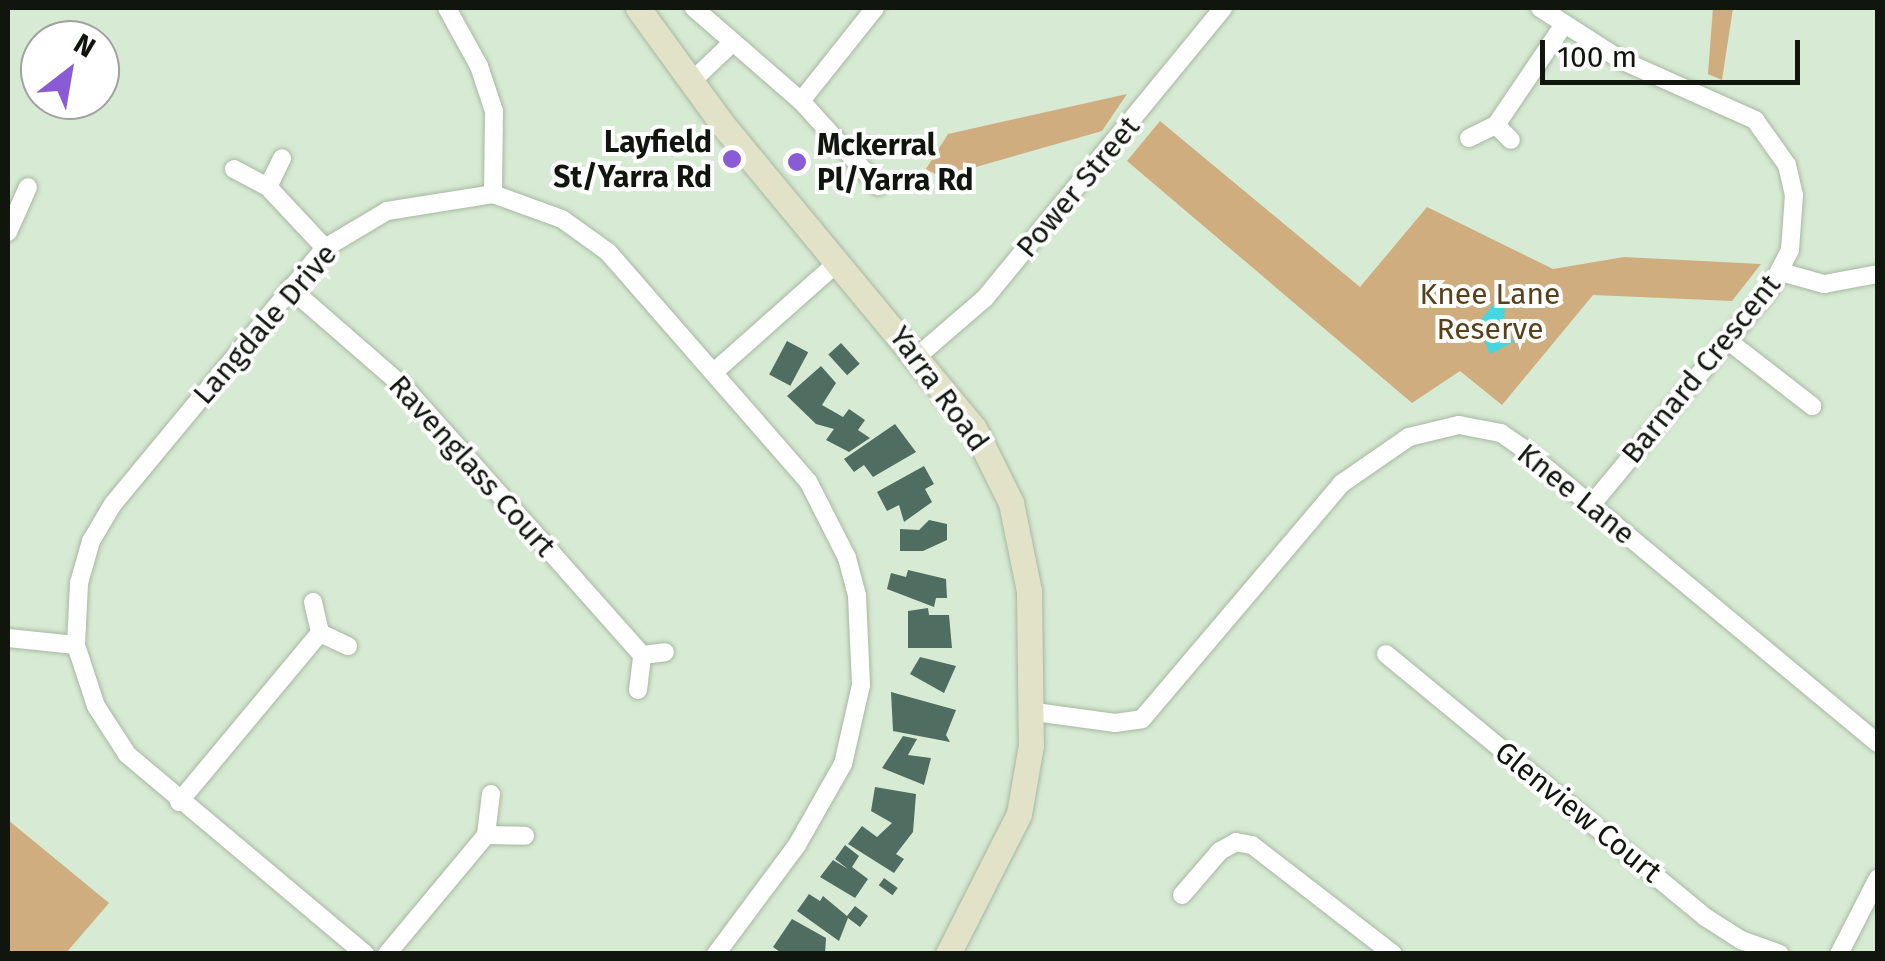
<!DOCTYPE html>
<html>
<head>
<meta charset="utf-8">
<style>
  body { margin:0 }
  #map { position:relative; width:1885px; height:961px; overflow:hidden; background:#d7ead3; font-family:"Fira Sans",sans-serif }
  div>[style] { position:absolute }
  [style*='--x'] { left:calc(var(--x)*1px); top:calc(var(--y)*1px); width:calc(var(--w)*1px); rotate:calc(var(--a)*1deg) }
  .green>* { inset:0; background:#cfad7e }
  .water>* { inset:0; background:#44d6e1 }
  .building>* { inset:0; background:#506d62; transform-origin:0 0 }
  .roads { filter:drop-shadow(0 0 2px #a6b8a1) drop-shadow(0 0 2px #a6b8a1) }
  .street>* { height:18px; margin:-9px; padding:0 9px; transform-origin:9px; border-radius:9px; background:#fff }
  .secondary>* { height:25px; margin:-12.5px; padding:0 12.5px; transform-origin:12.5px; border-radius:12.5px; background:#e2e2c9 }
  .dots>* { width:28px; height:28px; translate:-50% -50%; box-sizing:border-box; border:5px solid #fff; border-radius:50% }
  span { translate:-50% -50%; white-space:nowrap; text-align:center; line-height:1.15; -webkit-text-stroke:8px #fff; paint-order:stroke }
  .poi-label { font-size:30px; color:#10160e; font-weight:700 }
  .right { translate:-100% -50%; text-align:right }
  .left { translate:0 -50%; text-align:left }
  .street-label { font-size:30px; color:#10160e }
  .park-label { font-size:30px; color:#58401d }
  .frame { position:absolute; inset:0; border:10px solid #10160e; pointer-events:none }
  .north { position:absolute; left:20px; top:20px; width:100px; height:100px; box-sizing:border-box; background:#fff; border:2px solid #9fa29f; border-radius:50%; rotate:31deg; font-size:28px; font-weight:700; line-height:40px; text-align:center; color:#10160e }
  .north::after { content:''; display:block; margin:auto; width:35px; height:45px; background:#895cd6; clip-path:polygon(50% 0,100% 100%,50% 72%,0 100%) }
  .scale { position:absolute; left:1540px; top:40px; width:260px; height:45px; box-sizing:border-box; border:5px solid #10160e; border-top:0; padding-left:12px; font-size:30px; line-height:35px; white-space:nowrap; color:#10160e; -webkit-text-stroke:8px #fff; paint-order:stroke }
</style>
</head>
<body>
<div id="map">
  <div class="green">
    <div style="clip-path:polygon(1713px 8px,1733px 8px,1722px 80px,1708px 74px)"></div>
    <div style="clip-path:polygon(1127px 94px,1102px 131px,941px 177px,926px 169px,948px 134px)"></div>
    <div style="clip-path:polygon(1160px 121px,1360px 287px,1427px 207px,1553px 269px,1624px 257px,1761px 264px,1732px 301px,1593px 295px,1502px 405px,1460px 371px,1412px 403px,1127px 161px)"></div>
    <div style="clip-path:polygon(8px 820px,109px 903px,66px 953px,8px 953px)"></div>
  </div>
  <div class="water">
    <div style="clip-path:polygon(1496px 301px,1505px 304px,1504px 326px,1514px 342px,1490px 354px,1483px 337px,1470px 333px)"></div>
  </div>
  <div class="building">
    <div style="left:787px;top:341px;width:24px;height:38px;rotate:28deg"></div>
    <div style="left:841px;top:343px;width:28px;height:17px;rotate:48deg"></div>
    <div style="clip-path:polygon(821px 366px,836px 383px,822px 405px,843px 417px,849px 409px,865px 420px,858px 430px,870px 438px,849px 452px,826px 440px,834px 429px,816px 424px,787px 396px)"></div>
    <div style="clip-path:polygon(895px 424px,916px 452px,873px 477px,864px 465px,854px 472px,844px 459px)"></div>
    <div style="clip-path:polygon(924px 466px,934px 484px,925px 489px,932px 502px,904px 522px,899px 505px,887px 511px,877px 492px)"></div>
    <div style="clip-path:polygon(929px 520px,947px 524px,947px 540px,923px 551px,900px 551px,900px 529px,919px 530px)"></div>
    <div style="clip-path:polygon(908px 570px,946px 579px,947px 598px,936px 598px,934px 607px,887px 589px,891px 573px,906px 577px)"></div>
    <div style="clip-path:polygon(928px 608px,929px 615px,949px 615px,952px 648px,908px 648px,908px 611px)"></div>
    <div style="clip-path:polygon(920px 657px,956px 666px,944px 693px,910px 674px)"></div>
    <div style="clip-path:polygon(891px 692px,956px 710px,946px 735px,950px 742px,893px 731px)"></div>
    <div style="clip-path:polygon(903px 736px,917px 739px,908px 755px,931px 758px,924px 785px,882px 768px)"></div>
    <div style="clip-path:polygon(875px 787px,916px 794px,913px 832px,896px 854px,904px 859px,894px 873px,848px 844px,862px 826px,877px 837px,892px 823px,871px 811px)"></div>
    <div style="clip-path:polygon(845px 845px,859px 856px,852px 867px,868px 879px,855px 898px,820px 877px,833px 860px,848px 869px,835px 859px)"></div>
    <div style="left:884px;top:878px;width:17px;height:9px;rotate:36deg"></div>
    <div style="clip-path:polygon(809px 894px,820px 901px,823px 896px,847px 916px,855px 906px,868px 916px,860px 927px,848px 918px,839px 941px,797px 911px)"></div>
    <div style="clip-path:polygon(792px 919px,826px 938px,825px 954px,783px 954px,773px 947px)"></div>
  </div>
  <div class="roads">
    <div class="street">
      <div style="--x:447;--y:8;--w:66;--a:61.1"></div>
      <div style="--x:479;--y:66;--w:47;--a:71.6"></div>
      <div style="--x:494;--y:111;--w:83;--a:90.7"></div>
      <div style="--x:694;--y:8;--w:142;--a:41"></div>
      <div style="--x:801;--y:101;--w:115;--a:47.8"></div>
      <div style="--x:1540;--y:8;--w:96;--a:32.7"></div>
      <div style="--x:1621;--y:60;--w:147;--a:24.1"></div>
      <div style="--x:1755;--y:120;--w:55;--a:54.6"></div>
      <div style="--x:1787;--y:165;--w:31;--a:77"></div>
      <div style="--x:1794;--y:195;--w:55;--a:94.2"></div>
      <div style="--x:1790;--y:250;--w:44;--a:117.1"></div>
      <div style="--x:1770;--y:289;--w:281;--a:129.6"></div>
      <div style="--x:691;--y:82;--w:58;--a:-43.6"></div>
      <div style="--x:801;--y:101;--w:119;--a:-51.5"></div>
      <div style="--x:1496;--y:125;--w:21;--a:45"></div>
      <div style="--x:1469;--y:138;--w:30;--a:-26"></div>
      <div style="--x:1496;--y:125;--w:120;--a:-55.9"></div>
      <div style="--x:234;--y:169;--w:38;--a:28"></div>
      <div style="--x:268;--y:187;--w:32;--a:-64"></div>
      <div style="--x:268;--y:187;--w:83;--a:46.9"></div>
      <div style="--x:8;--y:232;--w:49;--a:-66"></div>
      <div style="--x:1781;--y:272;--w:45;--a:15.6"></div>
      <div style="--x:1824;--y:284;--w:55;--a:-10.5"></div>
      <div style="--x:290;--y:288;--w:154;--a:41"></div>
      <div style="--x:406;--y:389;--w:356;--a:48.4"></div>
      <div style="--x:1727;--y:340;--w:108;--a:37.8"></div>
      <div style="--x:919;--y:355;--w:87;--a:-40.8"></div>
      <div style="--x:985;--y:298;--w:375;--a:-50.6"></div>
      <div style="--x:714;--y:372;--w:167;--a:-41.6"></div>
      <div style="--x:313;--y:602;--w:32;--a:77"></div>
      <div style="--x:320;--y:633;--w:31;--a:25"></div>
      <div style="--x:8;--y:638;--w:68;--a:5.9"></div>
      <div style="--x:1386;--y:654;--w:413;--a:39.5"></div>
      <div style="--x:1705;--y:917;--w:43;--a:32.6"></div>
      <div style="--x:1741;--y:940;--w:41;--a:19.7"></div>
      <div style="--x:638;--y:690;--w:35;--a:-83"></div>
      <div style="--x:642;--y:655;--w:23;--a:-7"></div>
      <div style="--x:1035;--y:712;--w:81;--a:7.8"></div>
      <div style="--x:1115;--y:723;--w:27;--a:-8"></div>
      <div style="--x:1142;--y:719;--w:308;--a:-49.7"></div>
      <div style="--x:1341;--y:484;--w:83;--a:-34.7"></div>
      <div style="--x:1409;--y:437;--w:51;--a:-13.5"></div>
      <div style="--x:1459;--y:425;--w:43;--a:10.8"></div>
      <div style="--x:1501;--y:433;--w:24;--a:35"></div>
      <div style="--x:1521;--y:447;--w:464;--a:39.7"></div>
      <div style="--x:491;--y:794;--w:41;--a:97"></div>
      <div style="--x:486;--y:835;--w:39;--a:1"></div>
      <div style="--x:179;--y:802;--w:220;--a:-50.2"></div>
      <div style="--x:1182;--y:895;--w:58;--a:-49.2"></div>
      <div style="--x:1220;--y:851;--w:18;--a:-29"></div>
      <div style="--x:1236;--y:842;--w:16;--a:11"></div>
      <div style="--x:1252;--y:845;--w:178;--a:37.7"></div>
      <div style="--x:365;--y:954;--w:311;--a:-140"></div>
      <div style="--x:127;--y:754;--w:57;--a:-122.9"></div>
      <div style="--x:96;--y:706;--w:64;--a:-108.2"></div>
      <div style="--x:76;--y:645;--w:62;--a:-87.2"></div>
      <div style="--x:79;--y:583;--w:44;--a:-74.1"></div>
      <div style="--x:91;--y:541;--w:43;--a:-59.3"></div>
      <div style="--x:113;--y:504;--w:332;--a:-50.4"></div>
      <div style="--x:325;--y:248;--w:72;--a:-30.8"></div>
      <div style="--x:387;--y:211;--w:107;--a:-9.1"></div>
      <div style="--x:493;--y:194;--w:73;--a:19.9"></div>
      <div style="--x:562;--y:219;--w:57;--a:35.7"></div>
      <div style="--x:608;--y:252;--w:304;--a:48.9"></div>
      <div style="--x:808;--y:481;--w:86;--a:63.1"></div>
      <div style="--x:847;--y:558;--w:39;--a:75"></div>
      <div style="--x:857;--y:596;--w:89;--a:87.4"></div>
      <div style="--x:861;--y:685;--w:81;--a:102.8"></div>
      <div style="--x:843;--y:764;--w:93;--a:119.6"></div>
      <div style="--x:797;--y:845;--w:136;--a:126.6"></div>
      <div style="--x:387;--y:954;--w:155;--a:-50.2"></div>
      <div style="--x:1839;--y:954;--w:85;--a:-62.8"></div>
    </div>
    <div class="secondary">
      <div style="--x:638;--y:8;--w:145;--a:54"></div>
      <div style="--x:723;--y:125;--w:393;--a:50.4"></div>
      <div style="--x:974;--y:428;--w:84;--a:63.7"></div>
      <div style="--x:1011;--y:503;--w:90;--a:78.4"></div>
      <div style="--x:1029;--y:591;--w:154;--a:89.3"></div>
      <div style="--x:1031;--y:745;--w:70;--a:99.9"></div>
      <div style="--x:1019;--y:814;--w:157;--a:116.9"></div>
    </div>
  </div>
  <div class="dots">
    <div style="left:732px;top:159px;background:#895cd6"></div>
    <div style="left:797px;top:162px;background:#895cd6"></div>
  </div>
  <div class="poi-label">
    <span class="right" style="left:712px;top:159px">Layfield<br>St/Yarra Rd</span>
    <span class="left" style="left:817px;top:162px">Mckerral<br>Pl/Yarra Rd</span>
  </div>
  <div class="street-label">
    <span style="left:1078px;top:187px;rotate:-50deg">Power Street</span>
    <span style="left:265px;top:324px;rotate:-49deg">Langdale Drive</span>
    <span style="left:1701px;top:369px;rotate:-51deg">Barnard Crescent</span>
    <span style="left:939px;top:389px;rotate:54deg">Yarra Road</span>
    <span style="left:472px;top:466px;rotate:48deg">Ravenglass Court</span>
    <span style="left:1576px;top:494px;rotate:39deg">Knee Lane</span>
    <span style="left:1578px;top:812px;rotate:39deg">Glenview Court</span>
  </div>
  <div class="park-label">
    <span style="left:1490px;top:311px">Knee Lane<br>Reserve</span>
  </div>
  <div class="frame"></div>
  <div class="north">N</div>
  <div class="scale">100 m</div>
</div>
</body>
</html>
